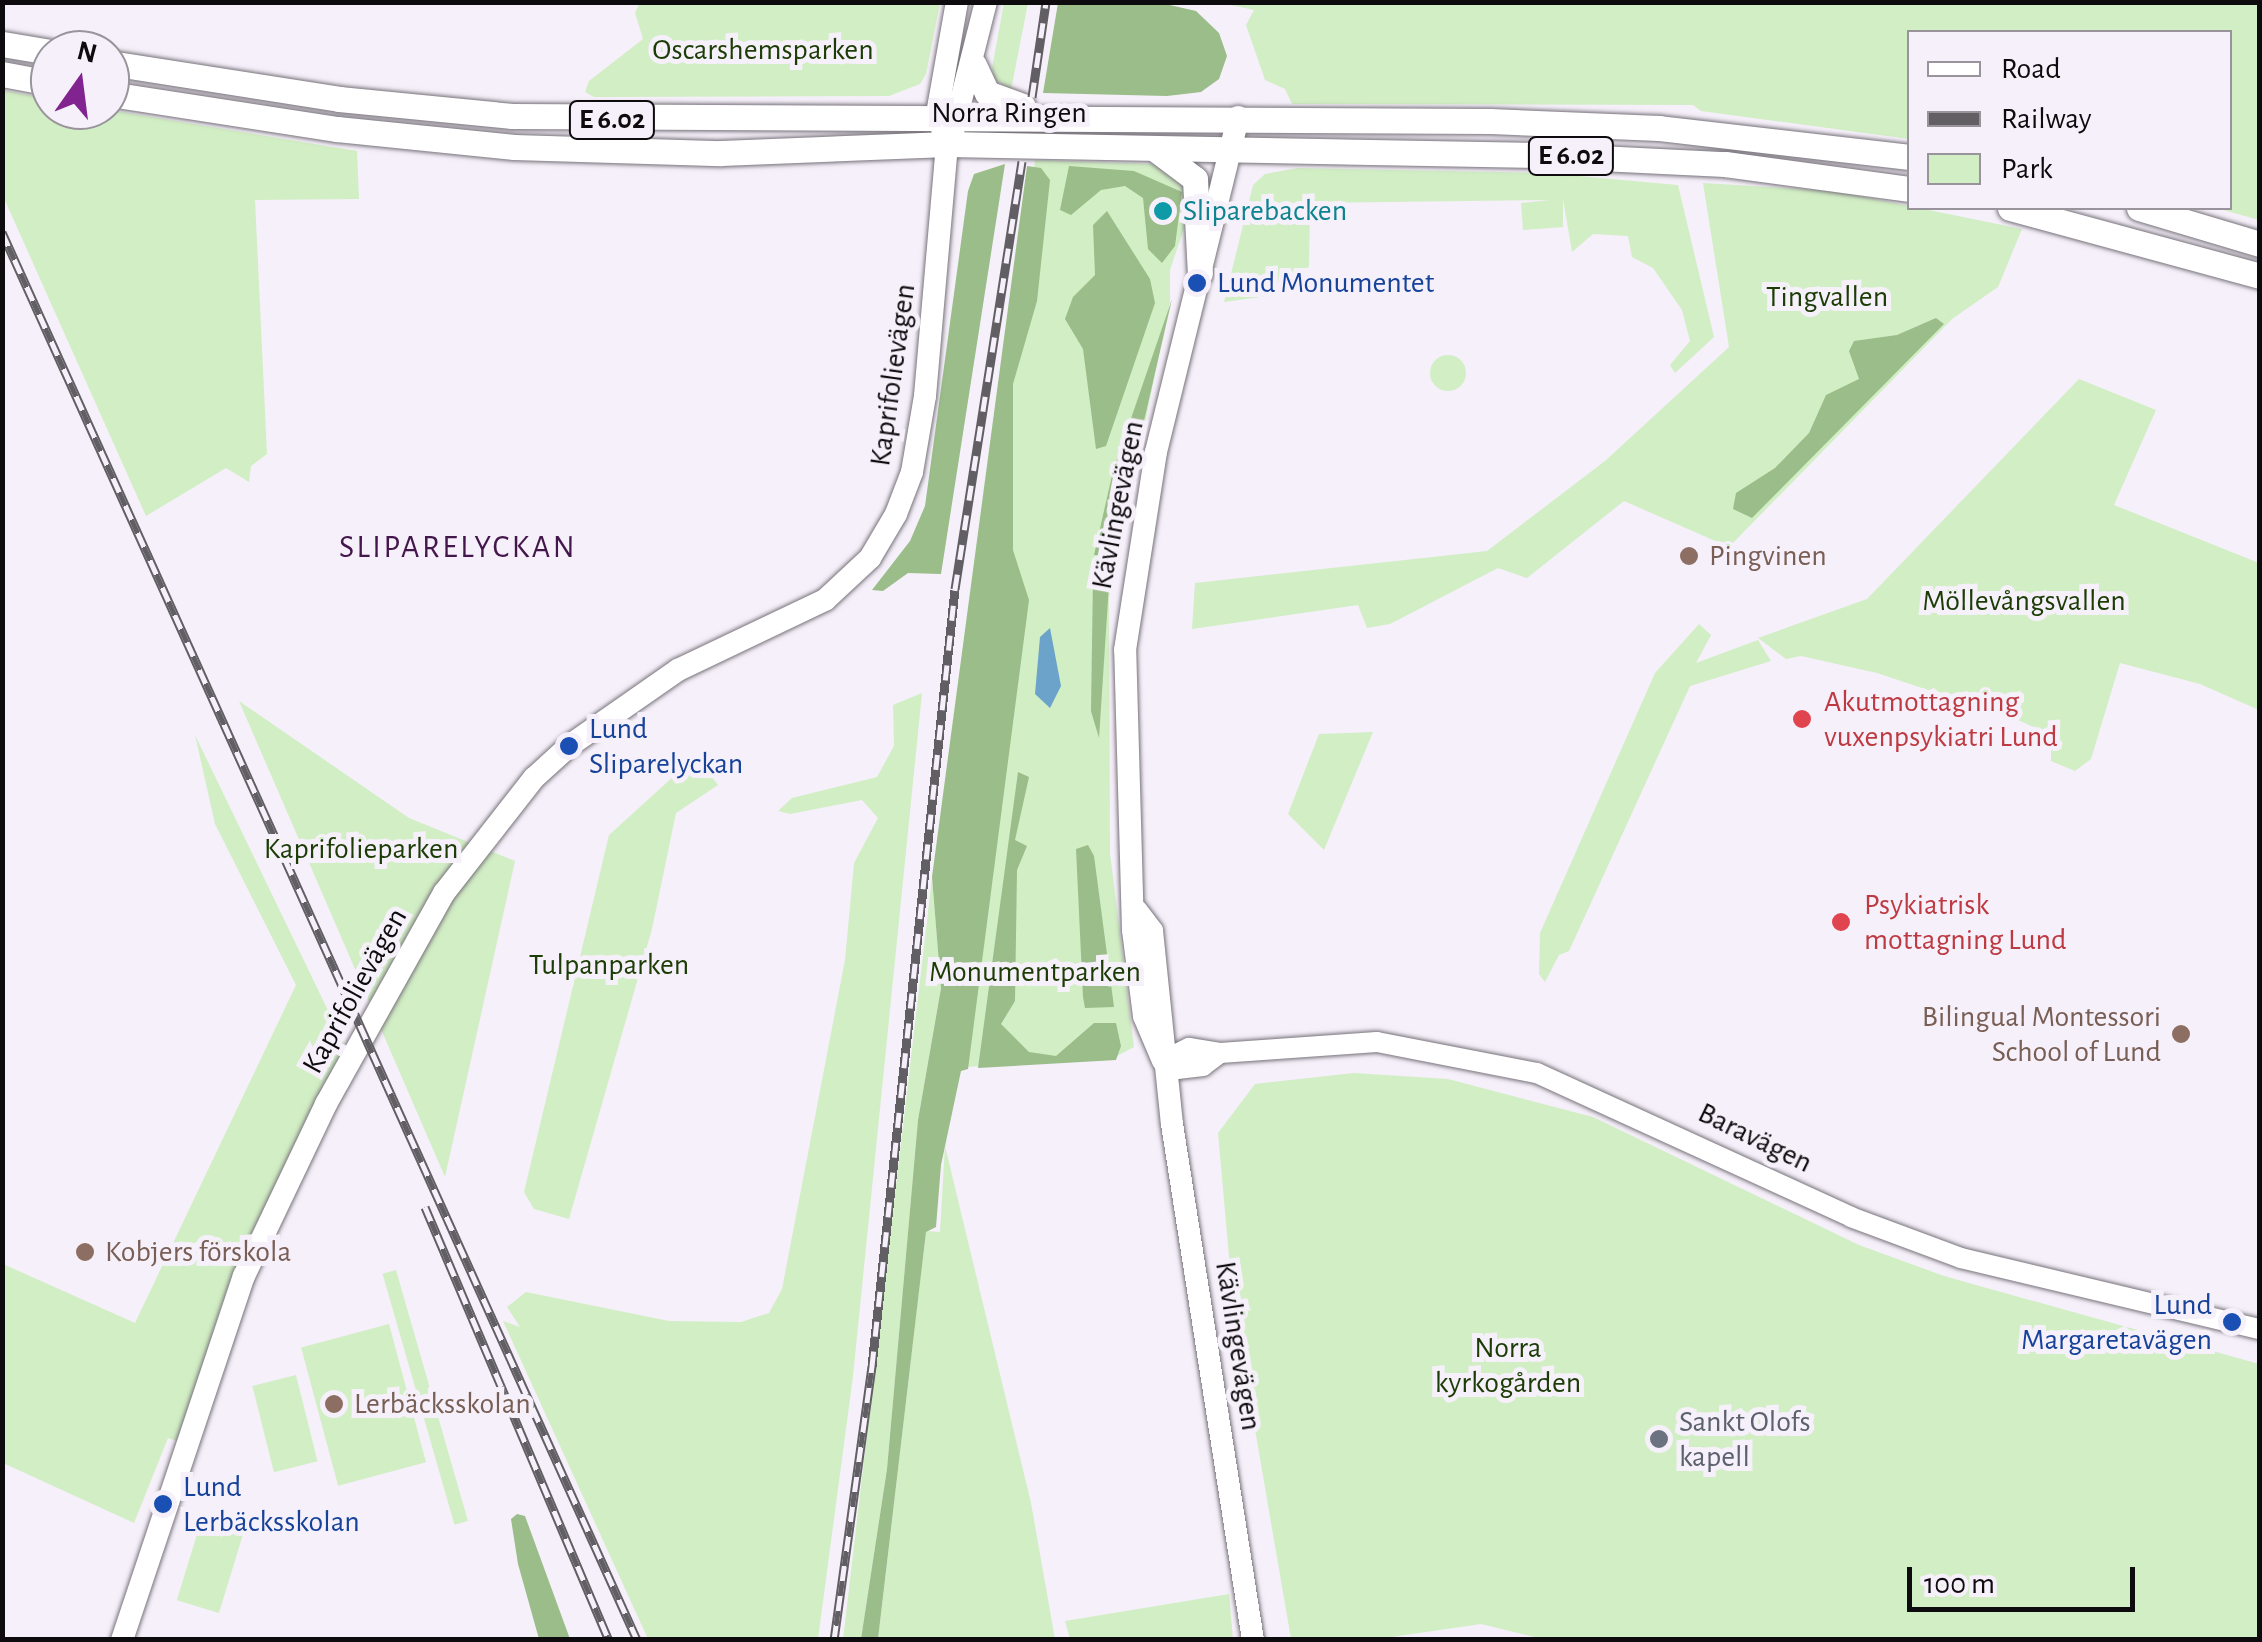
<!DOCTYPE html>
<html>
<head>
<meta charset="utf-8">
<style>
  body { margin:0 }
  #map { position:relative; width:2262px; height:1642px; overflow:hidden; background:#f6f0fa; font-family:"Alegreya Sans",sans-serif }
  div>[style] { position:absolute }
  [style*='--x'] { left:calc(var(--x)*1px); top:calc(var(--y)*1px); width:calc(var(--w)*1px); rotate:calc(var(--a)*1deg) }
  .green>* { inset:0; background:#d2eec5; transform-origin:0 0 }
  .round { border-radius:50% }
  .forest>* { inset:0; background:#9abd89 }
  .water>* { inset:0; background:#6ca3ca }
  .roads { filter:drop-shadow(0 0 2px #77727a) drop-shadow(0 0 2px #77727a) }
  .tertiary>* { height:20px; margin:-10px; padding:0 10px; transform-origin:10px; border-radius:10px; background:#fff }
  .secondary>* { height:22px; margin:-11px; padding:0 11px; transform-origin:11px; border-radius:11px; background:#fff }
  .primary>* { height:25px; margin:-12.5px; padding:0 12.5px; transform-origin:12.5px; border-radius:12.5px; background:#fff }
  .rail>* { height:9px; margin-top:-4.5px; transform-origin:0; background:repeating-linear-gradient(90deg,#f6f0fa 0 15px,#615e64 0 30px); box-sizing:border-box; border-block:2px solid #615e64 }
  .dots>* { width:28px; height:28px; translate:-50% -50%; box-sizing:border-box; border:5px solid #f6f0fa; border-radius:50% }
  span { translate:-50% -50%; white-space:nowrap; text-align:center; line-height:1.15; -webkit-text-stroke:10px #f6f0fa; paint-order:stroke }
  .shield-label span { padding:2px 8px; background:#f6f0fa; border:2px solid; border-radius:8px; -webkit-text-stroke-width:0 }
  .shield-label { font-size:28px; color:#0d0b0e; font-weight:700 }
  .park-label { font-size:30px; color:#1b3c04 }
  .street-label { font-size:30px; color:#0d0b0e }
  .culture-label { font-size:30px; color:#0d838f }
  .left { translate:0 -50%; text-align:left }
  .transit-label { font-size:30px; color:#164399 }
  .right { translate:-100% -50%; text-align:right }
  .education-label { font-size:30px; color:#785e54 }
  .health-label { font-size:30px; color:#be3a42 }
  .worship-label { font-size:30px; color:#5b616d }
  .neighbourhood-label { font-size:32px; color:#43174b; letter-spacing:2.5px }
  .frame { position:absolute; inset:0; border:5px solid #0d0b0e; pointer-events:none }
  .legend { position:absolute; left:1907px; top:30px; width:325px; height:180px; box-sizing:border-box; background:#f6f0fa; border:2px solid #99949c; margin:0; padding:12px 18px; list-style:none; font-size:30px; color:#0d0b0e }
  .legend li { display:flex; align-items:center; gap:20px; height:50px }
  .legend b { width:50px; border:2px solid #99949c }
  .north { position:absolute; left:30px; top:30px; width:100px; height:100px; box-sizing:border-box; background:#f6f0fa; border:2px solid #99949c; border-radius:50%; rotate:14deg; font-size:28px; font-weight:700; line-height:40px; text-align:center; color:#0d0b0e }
  .north::after { content:''; display:block; margin:auto; width:35px; height:45px; background:#812490; clip-path:polygon(50% 0,100% 100%,50% 72%,0 100%) }
  .scale { position:absolute; left:1907px; top:1567px; width:228px; height:45px; box-sizing:border-box; border:5px solid #0d0b0e; border-top:0; padding-left:12px; font-size:30px; line-height:35px; white-space:nowrap; color:#0d0b0e; -webkit-text-stroke:8px #f6f0fa; paint-order:stroke }
</style>
</head>
<body>
<div id="map">
  <div class="green">
    <div style="clip-path:polygon(640px 2px,940px 2px,940px 3px,926px 74px,920px 84px,889px 96px,594px 97px,585px 92px,589px 81px,643px 39px,635px 13px)"></div>
    <div style="clip-path:polygon(1004px 3px,1028px 3px,1011px 90px,994px 79px,992px 68px)"></div>
    <div style="clip-path:polygon(1222px 3px,2259px 3px,2259px 220px,2216px 208px,2230px 208px,2230px 32px,1910px 32px,1909px 139px,1701px 111px,1693px 105px,1292px 104px,1285px 89px,1265px 80px,1246px 25px,1254px 10px)"></div>
    <div style="clip-path:polygon(3px 90px,50px 99px,50px 110px,110px 110px,357px 151px,359px 199px,255px 200px,267px 454px,251px 466px,249px 482px,226px 468px,146px 516px,3px 196px)"></div>
    <div style="clip-path:polygon(1035px 160px,1153px 164px,1187px 184px,1190px 211px,1170px 270px,1170px 302px,1109px 597px,1110px 853px,1134px 1047px,1117px 1056px,939px 1069px,1004px 382px)"></div>
    <div style="clip-path:polygon(1298px 168px,1545px 173px,1678px 185px,1714px 337px,1675px 373px,1670px 365px,1690px 341px,1682px 310px,1653px 268px,1632px 257px,1628px 236px,1593px 234px,1572px 252px,1563px 199px,1563px 227px,1523px 230px,1521px 203px,1550px 200px,1310px 203px,1309px 267px,1283px 276px,1268px 296px,1224px 302px,1253px 185px,1265px 174px)"></div>
    <div style="clip-path:polygon(1703px 183px,1835px 191px,2022px 229px,1998px 287px,1952px 319px,1729px 547px,1624px 501px,1527px 578px,1498px 568px,1390px 624px,1367px 628px,1358px 605px,1192px 629px,1195px 583px,1487px 551px,1605px 461px,1729px 347px)"></div>
    <div class="round" style="left:1430px;top:355px;width:36px;height:36px"></div>
    <div style="clip-path:polygon(2079px 379px,2156px 410px,2114px 505px,2259px 563px,2259px 710px,2200px 684px,2120px 663px,2091px 759px,2075px 771px,2051px 761px,2051px 735px,2018px 720px,1877px 673px,1801px 656px,1786px 659px,1758px 638px,1867px 599px)"></div>
    <div style="clip-path:polygon(1699px 624px,1711px 635px,1696px 663px,1758px 640px,1771px 661px,1690px 686px,1569px 951px,1559px 955px,1545px 982px,1539px 974px,1540px 933px,1655px 673px)"></div>
    <div style="clip-path:polygon(922px 693px,853px 1376px,818px 1639px,648px 1639px,503px 1321px,520px 1327px,507px 1307px,526px 1292px,669px 1321px,741px 1322px,769px 1313px,782px 1289px,845px 960px,854px 863px,878px 818px,862px 800px,790px 814px,778px 811px,792px 798px,877px 777px,894px 746px,893px 705px)"></div>
    <div style="clip-path:polygon(239px 701px,409px 818px,515px 861px,445px 1177px)"></div>
    <div style="clip-path:polygon(1373px 732px,1324px 850px,1288px 814px,1319px 734px)"></div>
    <div style="clip-path:polygon(195px 735px,351px 1058px,184px 1443px,168px 1438px,134px 1523px,3px 1463px,3px 1264px,135px 1323px,296px 985px,215px 824px)"></div>
    <div style="clip-path:polygon(696px 756px,718px 785px,676px 813px,652px 929px,569px 1219px,534px 1209px,524px 1192px,609px 835px)"></div>
    <div style="clip-path:polygon(932px 878px,941px 987px,918px 1120px,887px 1469px,861px 1639px,843px 1640px)"></div>
    <div style="clip-path:polygon(1354px 1073px,1448px 1079px,1593px 1117px,1859px 1245px,1944px 1276px,2259px 1364px,2259px 1639px,1547px 1640px,1481px 1624px,1378px 1639px,1291px 1639px,1233px 1301px,1218px 1133px,1255px 1084px)"></div>
    <div style="clip-path:polygon(945px 1146px,1031px 1503px,1055px 1639px,878px 1640px,926px 1231px,940px 1232px)"></div>
    <div style="left:396px;top:1270px;width:261px;height:14px;rotate:74deg"></div>
    <div style="left:389px;top:1324px;width:143px;height:91px;rotate:75deg"></div>
    <div style="left:296px;top:1375px;width:89px;height:45px;rotate:76deg"></div>
    <div style="left:202px;top:1518px;width:44px;height:86px;rotate:17deg"></div>
    <div style="clip-path:polygon(1229px 1594px,1233px 1639px,1070px 1639px,1065px 1621px)"></div>
  </div>
  <div class="forest">
    <div style="clip-path:polygon(1058px 3px,1161px 3px,1196px 11px,1219px 33px,1227px 56px,1219px 79px,1201px 92px,1167px 96px,1043px 93px)"></div>
    <div style="clip-path:polygon(1005px 164px,941px 574px,908px 573px,883px 591px,872px 590px,910px 541px,925px 506px,968px 191px,974px 174px)"></div>
    <div style="clip-path:polygon(1027px 166px,1041px 168px,1050px 180px,1037px 301px,1013px 384px,1013px 550px,1029px 600px,968px 1069px,961px 1071px,941px 1165px,936px 1227px,926px 1232px,878px 1639px,861px 1639px,887px 1469px,918px 1120px,941px 988px,932px 877px)"></div>
    <div style="clip-path:polygon(1069px 166px,1134px 171px,1182px 192px,1175px 246px,1162px 263px,1148px 249px,1143px 198px,1125px 186px,1101px 190px,1071px 215px,1060px 210px)"></div>
    <div style="clip-path:polygon(1107px 211px,1150px 279px,1155px 303px,1106px 446px,1096px 449px,1083px 349px,1065px 319px,1073px 297px,1095px 275px,1093px 225px)"></div>
    <div style="clip-path:polygon(1172px 299px,1113px 556px,1094px 555px,1113px 471px)"></div>
    <div style="clip-path:polygon(1936px 318px,1944px 324px,1752px 518px,1733px 509px,1736px 493px,1775px 468px,1809px 433px,1826px 395px,1859px 379px,1849px 351px,1854px 341px,1897px 335px)"></div>
    <div style="clip-path:polygon(1093px 577px,1109px 585px,1099px 738px,1091px 711px)"></div>
    <div style="clip-path:polygon(1018px 772px,1029px 777px,1015px 840px,1027px 846px,1017px 870px,1015px 1001px,1001px 1024px,1029px 1052px,1056px 1056px,1094px 1023px,1116px 1023px,1121px 1046px,1116px 1060px,978px 1068px)"></div>
    <div style="clip-path:polygon(1088px 845px,1094px 856px,1114px 1007px,1085px 1008px,1083px 997px,1076px 849px)"></div>
    <div style="clip-path:polygon(517px 1514px,525px 1516px,570px 1639px,539px 1639px,518px 1564px,511px 1519px)"></div>
  </div>
  <div class="water">
    <div style="clip-path:polygon(1050px 628px,1061px 686px,1050px 708px,1035px 694px,1040px 637px)"></div>
  </div>
  <div class="roads">
    <div class="tertiary">
      <div style="--x:1220;--y:1053;--w:21;--a:143"></div>
      <div style="--x:1203;--y:1066;--w:26;--a:173"></div>
      <div style="--x:1177;--y:1069;--w:16;--a:-150"></div>
      <div style="--x:1163;--y:1061;--w:29;--a:-27"></div>
      <div style="--x:1189;--y:1048;--w:31;--a:9"></div>
      <div style="--x:1220;--y:1053;--w:157;--a:-4"></div>
      <div style="--x:1377;--y:1042;--w:163;--a:11"></div>
      <div style="--x:1537;--y:1073;--w:345;--a:24.6"></div>
      <div style="--x:1851;--y:1217;--w:117;--a:20.4"></div>
      <div style="--x:1961;--y:1258;--w:307;--a:13.4"></div>
    </div>
    <div class="secondary">
      <div style="--x:953;--y:132;--w:134;--a:-75.8"></div>
      <div style="--x:1137;--y:911;--w:25;--a:53"></div>
      <div style="--x:1152;--y:931;--w:194;--a:84.1"></div>
      <div style="--x:1172;--y:1124;--w:522;--a:81.08"></div>
      <div style="--x:1163;--y:1061;--w:49;--a:-112.9"></div>
      <div style="--x:1144;--y:1016;--w:87;--a:-97.3"></div>
      <div style="--x:1133;--y:930;--w:280;--a:-91.6"></div>
      <div style="--x:1125;--y:650;--w:200;--a:-81.1"></div>
      <div style="--x:1156;--y:452;--w:345;--a:-76.2"></div>
      <div style="--x:122;--y:1640;--w:384;--a:-71.5"></div>
      <div style="--x:244;--y:1276;--w:191;--a:-64.5"></div>
      <div style="--x:326;--y:1104;--w:242;--a:-60.8"></div>
      <div style="--x:444;--y:893;--w:146;--a:-52"></div>
      <div style="--x:534;--y:778;--w:47;--a:-42.4"></div>
      <div style="--x:569;--y:746;--w:133;--a:-34.9"></div>
      <div style="--x:678;--y:670;--w:163;--a:-25.5"></div>
      <div style="--x:825;--y:600;--w:62;--a:-43"></div>
      <div style="--x:870;--y:558;--w:51;--a:-59.4"></div>
      <div style="--x:896;--y:514;--w:45;--a:-69.1"></div>
      <div style="--x:912;--y:472;--w:77;--a:-80.3"></div>
      <div style="--x:925;--y:396;--w:253;--a:-85"></div>
      <div style="--x:947;--y:144;--w:32;--a:-108"></div>
      <div style="--x:937;--y:114;--w:114;--a:-79.9"></div>
    </div>
    <div class="primary">
      <div style="--x:2;--y:44;--w:49;--a:9.5"></div>
      <div style="--x:110;--y:63;--w:232;--a:8.9"></div>
      <div style="--x:339;--y:99;--w:174;--a:5.6"></div>
      <div style="--x:512;--y:116;--w:978;--a:0.29"></div>
      <div style="--x:1490;--y:121;--w:169;--a:2.4"></div>
      <div style="--x:1659;--y:128;--w:253;--a:6.6"></div>
      <div style="--x:974;--y:65;--w:31;--a:65"></div>
      <div style="--x:987;--y:93;--w:38;--a:20"></div>
      <div style="--x:2;--y:74;--w:49;--a:10.6"></div>
      <div style="--x:110;--y:94;--w:230;--a:8.8"></div>
      <div style="--x:337;--y:129;--w:178;--a:5.8"></div>
      <div style="--x:514;--y:147;--w:207;--a:1.7"></div>
      <div style="--x:721;--y:153;--w:226;--a:-2.3"></div>
      <div style="--x:947;--y:144;--w:591;--a:1.07"></div>
      <div style="--x:1538;--y:155;--w:187;--a:2.8"></div>
      <div style="--x:1725;--y:164;--w:187;--a:7.7"></div>
      <div style="--x:1155;--y:149;--w:50;--a:36.9"></div>
      <div style="--x:1195;--y:179;--w:94;--a:87"></div>
      <div style="--x:2010;--y:208;--w:259;--a:15.2"></div>
      <div style="--x:2139;--y:208;--w:126;--a:16.6"></div>
    </div>
  </div>
  <div class="rail">
    <div style="--x:1032;--y:97;--w:96;--a:-81.6"></div>
    <div style="--x:2;--y:232;--w:1545;--a:65.72"></div>
    <div style="--x:425;--y:1207;--w:470;--a:67"></div>
    <div style="--x:834;--y:1640;--w:277;--a:-82.1"></div>
    <div style="--x:872;--y:1366;--w:781;--a:-83.9"></div>
    <div style="--x:955;--y:589;--w:433;--a:-81.1"></div>
  </div>
  <div class="dots">
    <div style="left:1163px;top:211px;background:#0f9aa8"></div>
    <div style="left:1197px;top:283px;background:#1a4fb4"></div>
    <div style="left:1689px;top:556px;background:#8d6e63"></div>
    <div style="left:1802px;top:719px;background:#e0444e"></div>
    <div style="left:569px;top:746px;background:#1a4fb4"></div>
    <div style="left:1841px;top:922px;background:#e0444e"></div>
    <div style="left:2181px;top:1034px;background:#8d6e63"></div>
    <div style="left:85px;top:1252px;background:#8d6e63"></div>
    <div style="left:2232px;top:1322px;background:#1a4fb4"></div>
    <div style="left:334px;top:1404px;background:#8d6e63"></div>
    <div style="left:1659px;top:1439px;background:#6b7280"></div>
    <div style="left:163px;top:1504px;background:#1a4fb4"></div>
  </div>
  <div class="shield-label">
    <span style="left:612px;top:120px">E 6.02</span>
    <span style="left:1571px;top:156px">E 6.02</span>
  </div>
  <div class="park-label">
    <span style="left:763px;top:50px">Oscarshemsparken</span>
    <span style="left:1827px;top:297px">Tingvallen</span>
    <span style="left:2024px;top:601px">Möllevångsvallen</span>
    <span style="left:361px;top:849px">Kaprifolieparken</span>
    <span style="left:609px;top:965px">Tulpanparken</span>
    <span style="left:1035px;top:972px">Monumentparken</span>
    <span style="left:1508px;top:1365px">Norra<br>kyrkogården</span>
  </div>
  <div class="street-label">
    <span style="left:1009px;top:113px">Norra Ringen</span>
    <span style="left:893px;top:375px;rotate:-82deg">Kaprifolievägen</span>
    <span style="left:1118px;top:505px;rotate:-79deg">Kävlingevägen</span>
    <span style="left:355px;top:991px;rotate:-61deg">Kaprifolievägen</span>
    <span style="left:1755px;top:1138px;rotate:26deg">Baravägen</span>
    <span style="left:1238px;top:1346px;rotate:81deg">Kävlingevägen</span>
  </div>
  <div class="culture-label">
    <span class="left" style="left:1183px;top:211px">Sliparebacken</span>
  </div>
  <div class="transit-label">
    <span class="left" style="left:1217px;top:283px">Lund Monumentet</span>
    <span class="left" style="left:589px;top:746px">Lund<br>Sliparelyckan</span>
    <span class="right" style="left:2212px;top:1322px">Lund<br>Margaretavägen</span>
    <span class="left" style="left:183px;top:1504px">Lund<br>Lerbäcksskolan</span>
  </div>
  <div class="education-label">
    <span class="left" style="left:1709px;top:556px">Pingvinen</span>
    <span class="right" style="left:2161px;top:1034px">Bilingual Montessori<br>School of Lund</span>
    <span class="left" style="left:105px;top:1252px">Kobjers förskola</span>
    <span class="left" style="left:354px;top:1404px">Lerbäcksskolan</span>
  </div>
  <div class="health-label">
    <span class="left" style="left:1824px;top:719px">Akutmottagning<br>vuxenpsykiatri Lund</span>
    <span class="left" style="left:1864px;top:922px">Psykiatrisk<br>mottagning Lund</span>
  </div>
  <div class="worship-label">
    <span class="left" style="left:1679px;top:1439px">Sankt Olofs<br>kapell</span>
  </div>
  <div class="neighbourhood-label">
    <span style="left:458px;top:547px">SLIPARELYCKAN</span>
  </div>
  <div class="frame"></div>
  <ul class="legend">
  <li><b style="height:12px;background:#fff"></b>Road</li>
  <li><b style="height:12px;background:#615e64"></b>Railway</li>
  <li><b style="height:28px;background:#d2eec5"></b>Park</li>
  </ul>
  <div class="north">N</div>
  <div class="scale">100 m</div>
</div>
</body>
</html>
